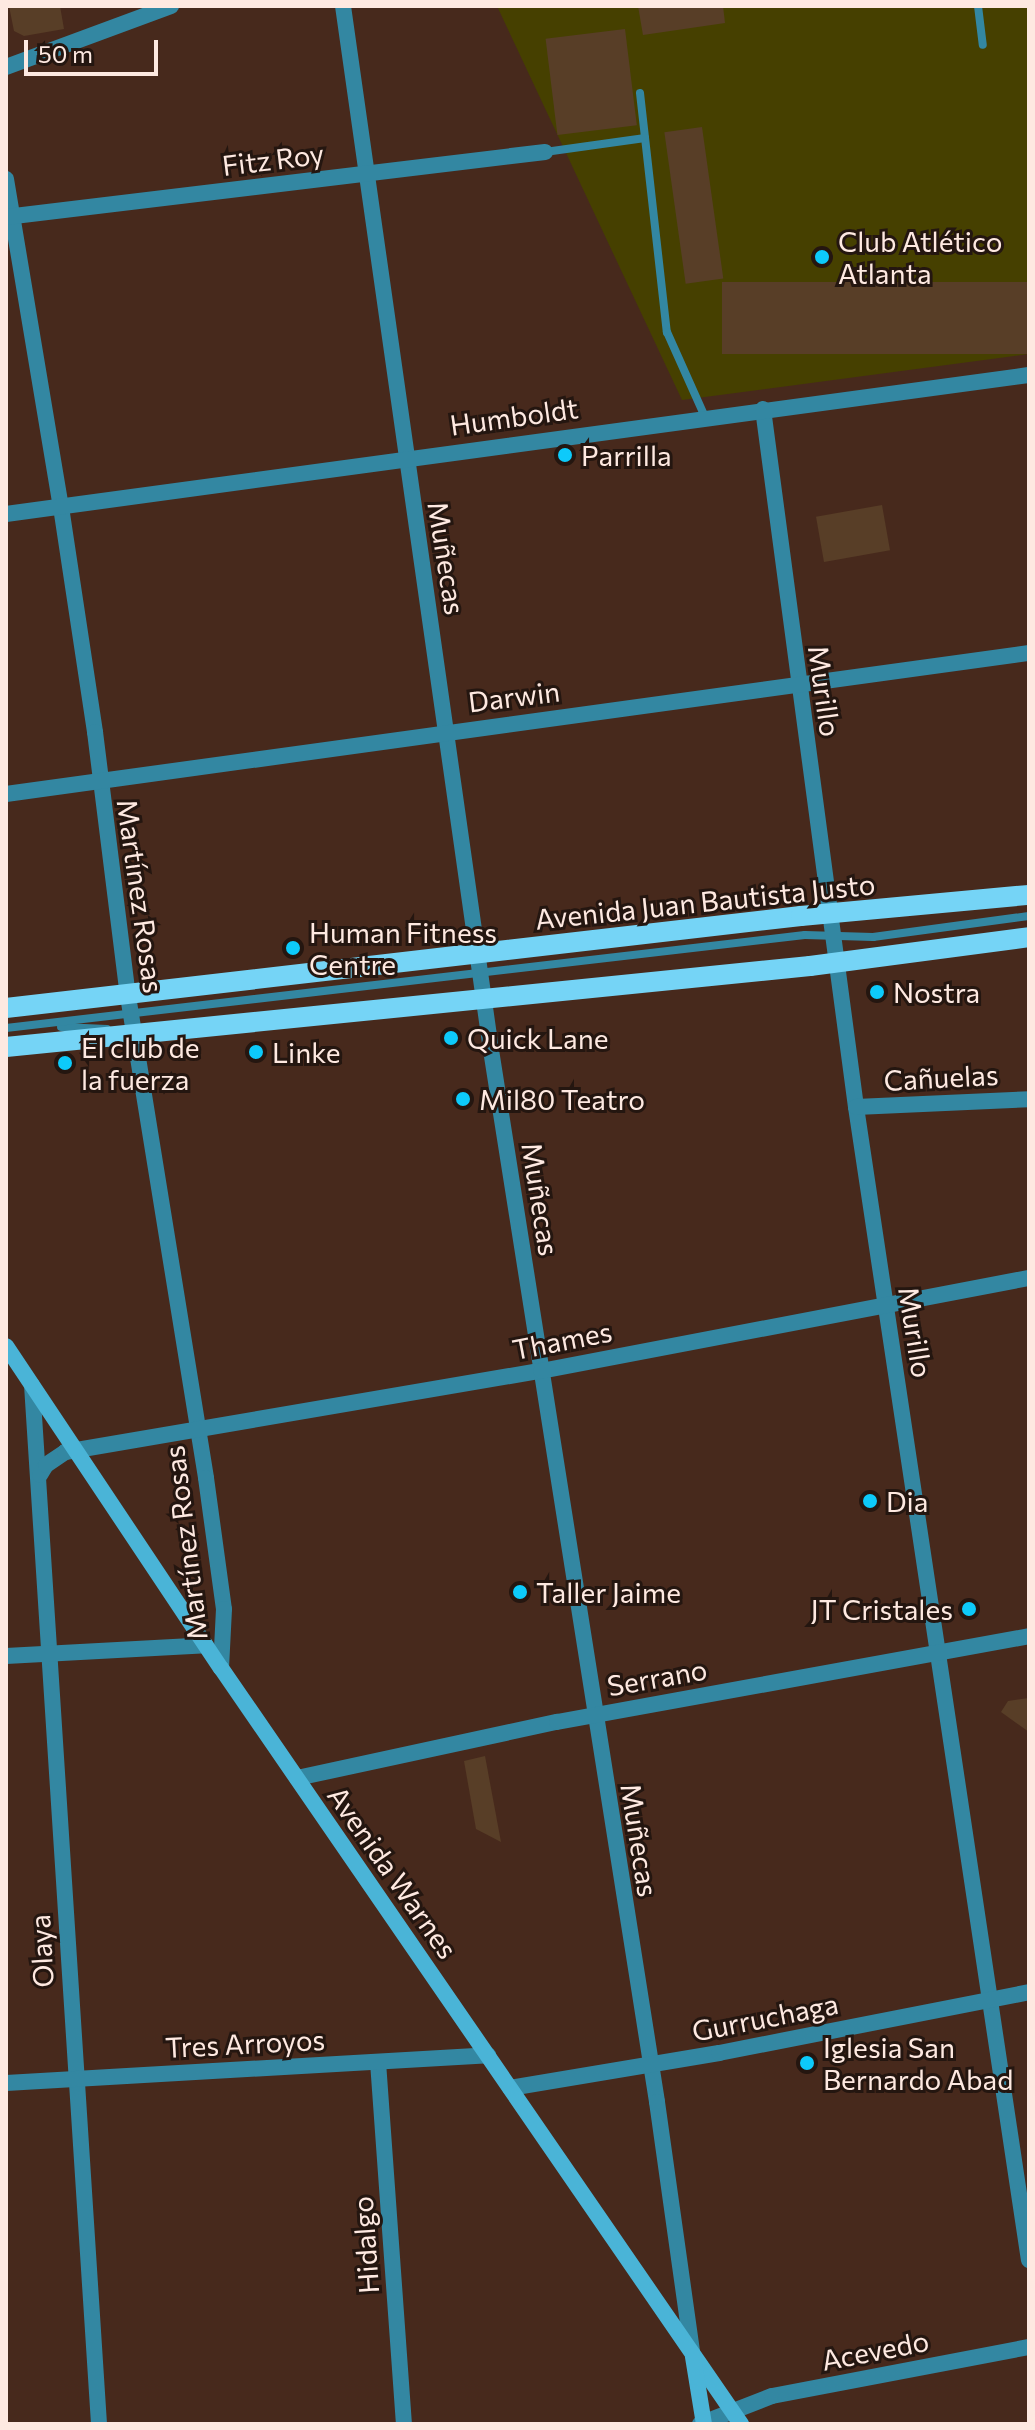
<!DOCTYPE html>
<html>
<head>
<meta charset="utf-8">
<style>
  body { margin:0 }
  #map { position:relative; width:1035px; height:2430px; overflow:hidden; background:#47291c; font-family:Commissioner,sans-serif }
  div>[style] { position:absolute }
  [style*='--x'] { left:calc(var(--x)*1px); top:calc(var(--y)*1px); width:calc(var(--w)*1px); rotate:calc(var(--a)*1deg) }
  .green>* { inset:0; background:#464000 }
  .building>* { inset:0; background:#583e27; transform-origin:0 0 }
  .lane>* { height:8px; margin:-4px; padding:0 4px; transform-origin:4px; border-radius:4px; background:#3387a2 }
  .street>* { height:16px; margin:-8px; padding:0 8px; transform-origin:8px; border-radius:8px; background:#3387a2 }
  .secondary>* { height:16px; margin:-8px; padding:0 8px; transform-origin:8px; border-radius:8px; background:#4ab4d7 }
  .primary>* { height:20px; margin:-10px; padding:0 10px; transform-origin:10px; border-radius:10px; background:#75d4f6 }
  .dots>* { width:22px; height:22px; translate:-50% -50%; box-sizing:border-box; border:4px solid #241610; border-radius:50% }
  span { translate:-50% -50%; white-space:nowrap; text-align:center; line-height:1.15; -webkit-text-stroke:6px #241610; paint-order:stroke }
  .street-label { font-size:28px; color:#fee9e1 }
  .poi-label { font-size:28px; color:#fee9e1 }
  .left { translate:0 -50%; text-align:left }
  .right { translate:-100% -50%; text-align:right }
  .frame { position:absolute; inset:0; border:8px solid #fee9e1; pointer-events:none }
  .scale { position:absolute; left:24px; top:40px; width:134px; height:36px; box-sizing:border-box; border:4px solid #fee9e1; border-top:0; padding-left:10px; font-size:24px; line-height:28px; white-space:nowrap; color:#fee9e1; -webkit-text-stroke:6px #241610; paint-order:stroke }
</style>
</head>
<body>
<div id="map">
  <div class="green">
    <div style="clip-path:polygon(497px 6px,1029px 6px,1029px 354px,682px 400px)"></div>
  </div>
  <div class="building">
    <div style="clip-path:polygon(9px 6px,60px 6px,64px 29px,24px 36px,14px 31px)"></div>
    <div style="clip-path:polygon(638px 6px,723px 6px,725px 23px,643px 35px)"></div>
    <div style="left:625px;top:29px;width:97px;height:80px;rotate:83deg"></div>
    <div style="left:702px;top:127px;width:153px;height:38px;rotate:82deg"></div>
    <div style="left:1029px;top:282px;width:72px;height:307px;rotate:90deg"></div>
    <div style="left:882px;top:505px;width:46px;height:67px;rotate:80deg"></div>
    <div style="clip-path:polygon(1029px 1698px,1029px 1732px,1001px 1712px,1008px 1701px)"></div>
    <div style="clip-path:polygon(485px 1756px,501px 1842px,476px 1829px,464px 1761px)"></div>
  </div>
  <div class="lane">
    <div style="--x:978;--y:6;--w:39;--a:83"></div>
    <div style="--x:640;--y:93;--w:241;--a:83.6"></div>
    <div style="--x:667;--y:332;--w:93;--a:65.9"></div>
    <div style="--x:545;--y:152;--w:101;--a:-8"></div>
    <div style="--x:61;--y:1027;--w:46;--a:2.5"></div>
    <div style="--x:6;--y:1028;--w:804;--a:-6.64"></div>
    <div style="--x:805;--y:935;--w:68;--a:1.7"></div>
    <div style="--x:873;--y:937;--w:157;--a:-7.7"></div>
  </div>
  <div class="street">
    <div style="--x:343;--y:6;--w:1054;--a:81.93"></div>
    <div style="--x:491;--y:1050;--w:1065;--a:81.03"></div>
    <div style="--x:657;--y:2102;--w:251;--a:82"></div>
    <div style="--x:6;--y:67;--w:176;--a:-20.3"></div>
    <div style="--x:6;--y:179;--w:333;--a:80.5"></div>
    <div style="--x:61;--y:507;--w:228;--a:81.4"></div>
    <div style="--x:95;--y:732;--w:266;--a:82.9"></div>
    <div style="--x:128;--y:996;--w:488;--a:80.8"></div>
    <div style="--x:206;--y:1478;--w:132;--a:82.2"></div>
    <div style="--x:224;--y:1609;--w:59;--a:92.9"></div>
    <div style="--x:6;--y:217;--w:543;--a:-6.88"></div>
    <div style="--x:763;--y:409;--w:704;--a:82.41"></div>
    <div style="--x:856;--y:1107;--w:1166;--a:81.47"></div>
    <div style="--x:6;--y:514;--w:1032;--a:-7.74"></div>
    <div style="--x:6;--y:794;--w:1033;--a:-7.85"></div>
    <div style="--x:856;--y:1107;--w:173;--a:-2.6"></div>
    <div style="--x:32;--y:1385;--w:1041;--a:86.31"></div>
    <div style="--x:40;--y:1475;--w:12;--a:-59"></div>
    <div style="--x:46;--y:1465;--w:23;--a:-34"></div>
    <div style="--x:65;--y:1452;--w:483;--a:-9.7"></div>
    <div style="--x:541;--y:1371;--w:497;--a:-10.8"></div>
    <div style="--x:6;--y:1656;--w:200;--a:-3.1"></div>
    <div style="--x:297;--y:1778;--w:266;--a:-12.2"></div>
    <div style="--x:557;--y:1722;--w:480;--a:-10.3"></div>
    <div style="--x:378;--y:2062;--w:363;--a:85.9"></div>
    <div style="--x:6;--y:2083;--w:483;--a:-3.3"></div>
    <div style="--x:510;--y:2088;--w:212;--a:-9.5"></div>
    <div style="--x:719;--y:2053;--w:316;--a:-11.1"></div>
    <div style="--x:700;--y:2424;--w:77;--a:-21.3"></div>
    <div style="--x:772;--y:2396;--w:262;--a:-10.8"></div>
  </div>
  <div class="secondary">
    <div style="--x:6;--y:1346;--w:387;--a:56.3"></div>
    <div style="--x:221;--y:1668;--w:918;--a:55.48"></div>
    <div style="--x:693;--y:2357;--w:68;--a:80.7"></div>
  </div>
  <div class="primary">
    <div style="--x:6;--y:1008;--w:800;--a:-6.6"></div>
    <div style="--x:801;--y:916;--w:229;--a:-5.3"></div>
    <div style="--x:6;--y:1047;--w:808;--a:-5.75"></div>
    <div style="--x:810;--y:966;--w:221;--a:-7.5"></div>
  </div>
  <div class="dots">
    <div style="left:822px;top:257px;background:#0dcafa"></div>
    <div style="left:565px;top:455px;background:#0dcafa"></div>
    <div style="left:293px;top:948px;background:#0dcafa"></div>
    <div style="left:877px;top:992px;background:#0dcafa"></div>
    <div style="left:451px;top:1038px;background:#0dcafa"></div>
    <div style="left:256px;top:1052px;background:#0dcafa"></div>
    <div style="left:65px;top:1063px;background:#0dcafa"></div>
    <div style="left:463px;top:1099px;background:#0dcafa"></div>
    <div style="left:870px;top:1501px;background:#0dcafa"></div>
    <div style="left:520px;top:1592px;background:#0dcafa"></div>
    <div style="left:969px;top:1609px;background:#0dcafa"></div>
    <div style="left:807px;top:2063px;background:#0dcafa"></div>
  </div>
  <div class="street-label">
    <span style="left:273px;top:159px;rotate:-7deg">Fitz Roy</span>
    <span style="left:514px;top:416px;rotate:-8deg">Humboldt</span>
    <span style="left:447px;top:558px;rotate:81deg">Muñecas</span>
    <span style="left:825px;top:691px;rotate:82deg">Murillo</span>
    <span style="left:514px;top:696px;rotate:-7deg">Darwin</span>
    <span style="left:141px;top:896px;rotate:82deg">Martínez Rosas</span>
    <span style="left:705px;top:901px;rotate:-6deg">Avenida Juan Bautista Justo</span>
    <span style="left:941px;top:1077px;rotate:-3deg">Cañuelas</span>
    <span style="left:541px;top:1199px;rotate:81deg">Muñecas</span>
    <span style="left:916px;top:1332px;rotate:81deg">Murillo</span>
    <span style="left:562px;top:1340px;rotate:-11deg">Thames</span>
    <span style="left:185px;top:1543px;rotate:-97deg">Martínez Rosas</span>
    <span style="left:657px;top:1677px;rotate:-10deg">Serrano</span>
    <span style="left:640px;top:1840px;rotate:81deg">Muñecas</span>
    <span style="left:393px;top:1872px;rotate:55deg">Avenida Warnes</span>
    <span style="left:41px;top:1951px;rotate:-93deg">Olaya</span>
    <span style="left:765px;top:2017px;rotate:-11deg">Gurruchaga</span>
    <span style="left:245px;top:2043px;rotate:-3deg">Tres Arroyos</span>
    <span style="left:365px;top:2245px;rotate:-94deg">Hidalgo</span>
    <span style="left:875px;top:2350px;rotate:-11deg">Acevedo</span>
  </div>
  <div class="poi-label">
    <span class="left" style="left:838px;top:257px">Club Atlético<br>Atlanta</span>
    <span class="left" style="left:581px;top:455px">Parrilla</span>
    <span class="left" style="left:309px;top:948px">Human Fitness<br>Centre</span>
    <span class="left" style="left:893px;top:992px">Nostra</span>
    <span class="left" style="left:467px;top:1038px">Quick Lane</span>
    <span class="left" style="left:81px;top:1063px">El club de<br>la fuerza</span>
    <span class="left" style="left:272px;top:1052px">Linke</span>
    <span class="left" style="left:479px;top:1099px">Mil80 Teatro</span>
    <span class="left" style="left:886px;top:1501px">Dia</span>
    <span class="left" style="left:536px;top:1592px">Taller Jaime</span>
    <span class="right" style="left:953px;top:1609px">JT Cristales</span>
    <span class="left" style="left:823px;top:2063px">Iglesia San<br>Bernardo Abad</span>
  </div>
  <div class="frame"></div>
  <div class="scale">50 m</div>
</div>
</body>
</html>
